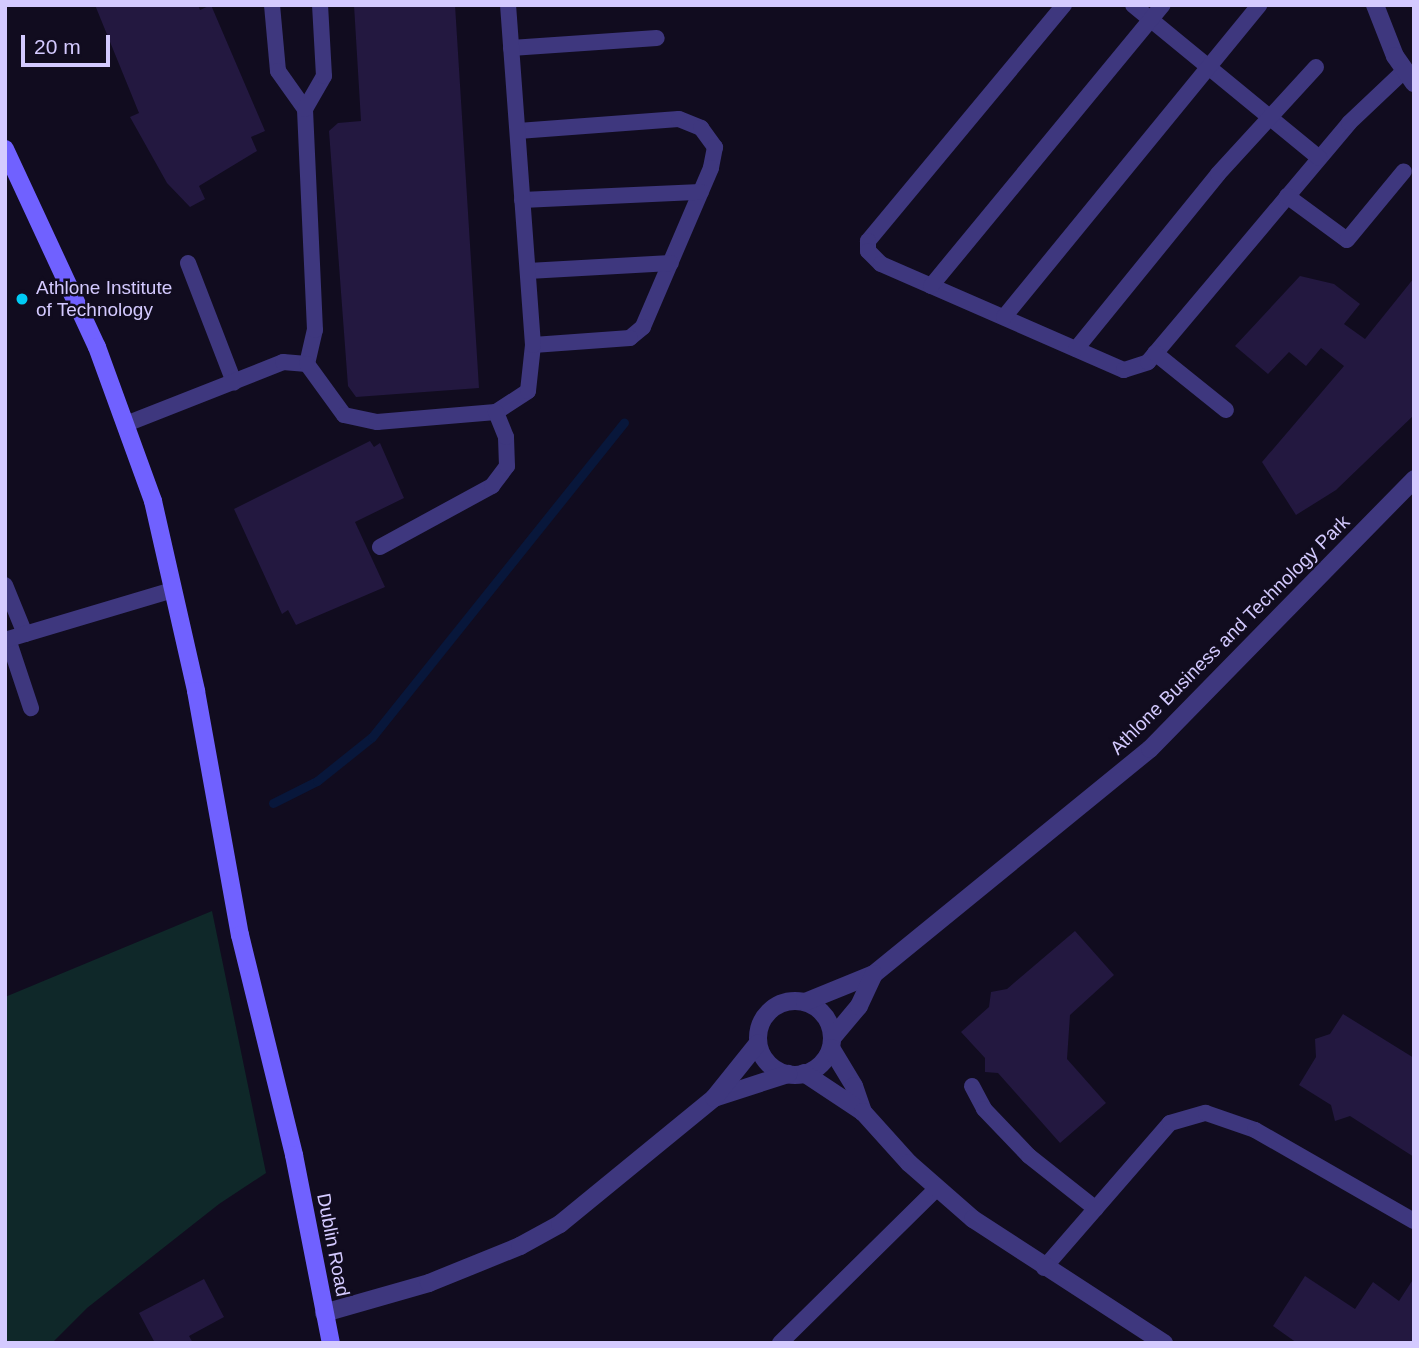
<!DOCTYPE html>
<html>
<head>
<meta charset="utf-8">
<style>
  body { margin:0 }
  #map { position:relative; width:1419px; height:1348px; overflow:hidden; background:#110c1f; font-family:Arial,sans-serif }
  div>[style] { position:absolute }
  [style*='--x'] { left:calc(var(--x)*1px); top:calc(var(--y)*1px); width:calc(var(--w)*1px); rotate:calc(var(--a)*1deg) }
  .green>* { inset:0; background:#0f2829 }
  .stream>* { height:9px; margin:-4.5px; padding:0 4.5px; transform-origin:4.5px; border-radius:4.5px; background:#08173b }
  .building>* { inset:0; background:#231840 }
  .service>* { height:16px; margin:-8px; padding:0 8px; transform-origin:8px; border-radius:8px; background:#3e377e }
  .minor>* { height:18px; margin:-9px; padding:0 9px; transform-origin:9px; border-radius:9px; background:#3e377e }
  .minor>.ring { margin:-9px; padding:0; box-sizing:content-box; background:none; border:18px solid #3e377e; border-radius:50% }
  .secondary>* { height:18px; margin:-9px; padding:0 9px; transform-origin:9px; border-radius:9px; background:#7061ff }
  .dots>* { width:19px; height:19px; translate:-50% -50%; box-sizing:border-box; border:4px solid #110c1f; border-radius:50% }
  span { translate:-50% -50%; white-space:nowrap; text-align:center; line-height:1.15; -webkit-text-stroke:5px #110c1f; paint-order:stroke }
  .poi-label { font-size:19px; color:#d4caff }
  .left { translate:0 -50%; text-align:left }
  .street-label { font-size:19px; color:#d4caff }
  .frame { position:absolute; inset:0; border:7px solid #d4caff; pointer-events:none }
  .scale { position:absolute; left:21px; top:35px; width:89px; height:32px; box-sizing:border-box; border:4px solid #d4caff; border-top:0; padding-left:9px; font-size:21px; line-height:24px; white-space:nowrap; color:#d4caff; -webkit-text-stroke:5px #110c1f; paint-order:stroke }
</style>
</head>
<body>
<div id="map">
  <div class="green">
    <div style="clip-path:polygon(212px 911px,266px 1173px,219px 1204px,87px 1308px,52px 1343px,5px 1343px,5px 997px)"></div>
  </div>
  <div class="stream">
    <div style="--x:273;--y:803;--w:49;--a:-26.6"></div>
    <div style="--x:317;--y:781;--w:70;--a:-38.7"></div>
    <div style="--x:372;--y:737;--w:403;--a:-51.3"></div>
  </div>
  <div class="building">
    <div style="clip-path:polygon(95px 5px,198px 5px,200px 10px,211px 5px,265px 131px,251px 137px,257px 151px,199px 186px,205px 199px,190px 207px,167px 183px,130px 117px,139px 113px)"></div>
    <div style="clip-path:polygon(354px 5px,455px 5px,479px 388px,356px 397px,348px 386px,329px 131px,338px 123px,361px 121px)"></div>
    <div style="clip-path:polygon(1300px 276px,1334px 284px,1360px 304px,1344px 324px,1365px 339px,1414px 278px,1414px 415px,1336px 490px,1296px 515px,1262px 462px,1344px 366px,1321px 348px,1306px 366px,1289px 352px,1268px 374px,1235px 346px)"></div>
    <div style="clip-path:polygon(370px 441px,374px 447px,380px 443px,404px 498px,355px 522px,385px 587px,296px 625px,288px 610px,282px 614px,234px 509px)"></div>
    <div style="clip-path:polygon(1075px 931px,1114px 975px,1070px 1015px,1067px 1059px,1106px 1103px,1060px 1143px,998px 1073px,985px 1072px,985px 1058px,961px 1032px,989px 1007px,991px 992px,1007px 989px)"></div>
    <div style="clip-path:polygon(1343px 1014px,1414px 1058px,1414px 1157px,1350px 1116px,1335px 1121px,1331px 1105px,1299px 1085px,1316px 1057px,1315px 1039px,1330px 1034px)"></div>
    <div style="clip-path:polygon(1305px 1276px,1355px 1309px,1373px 1282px,1399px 1301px,1414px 1278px,1414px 1343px,1297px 1343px,1273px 1326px)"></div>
    <div style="clip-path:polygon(204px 1279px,224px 1317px,189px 1336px,193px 1343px,155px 1343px,139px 1313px)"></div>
  </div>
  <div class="service">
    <div style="--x:272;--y:5;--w:66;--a:84.8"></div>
    <div style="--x:278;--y:71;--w:47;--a:54.6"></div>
    <div style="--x:1064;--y:5;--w:307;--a:129.7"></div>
    <div style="--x:868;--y:241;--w:10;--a:90"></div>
    <div style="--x:868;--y:251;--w:18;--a:45"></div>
    <div style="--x:881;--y:264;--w:265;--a:23.6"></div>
    <div style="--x:1124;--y:370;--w:25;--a:-18"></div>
    <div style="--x:1148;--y:362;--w:312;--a:-49.9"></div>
    <div style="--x:1349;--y:123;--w:76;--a:-43.4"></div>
    <div style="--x:1133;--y:5;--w:241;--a:39.4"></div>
    <div style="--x:511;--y:48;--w:146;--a:-3.9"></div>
    <div style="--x:518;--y:131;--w:161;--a:-4.3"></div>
    <div style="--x:679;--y:119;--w:24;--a:22"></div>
    <div style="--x:701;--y:128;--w:24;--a:54"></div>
    <div style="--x:715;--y:147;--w:21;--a:101"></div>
    <div style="--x:711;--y:168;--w:173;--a:113.2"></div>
    <div style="--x:643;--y:327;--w:17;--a:140"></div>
    <div style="--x:630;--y:338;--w:97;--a:175.9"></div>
    <div style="--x:1287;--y:196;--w:74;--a:36.3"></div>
    <div style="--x:1347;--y:240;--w:89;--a:-50.4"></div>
    <div style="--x:522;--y:200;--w:179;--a:-2.6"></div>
    <div style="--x:188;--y:263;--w:128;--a:68.9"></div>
    <div style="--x:528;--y:271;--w:143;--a:-3.2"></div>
    <div style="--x:931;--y:286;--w:364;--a:-50.5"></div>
    <div style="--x:1004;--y:317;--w:403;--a:-50.7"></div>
    <div style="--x:1076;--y:349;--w:225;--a:-50.9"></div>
    <div style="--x:1218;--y:174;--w:145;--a:-47.5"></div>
    <div style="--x:1155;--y:353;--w:91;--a:38.8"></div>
    <div style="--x:307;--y:364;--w:35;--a:-77"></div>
    <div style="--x:315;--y:330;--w:221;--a:-92.6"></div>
    <div style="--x:305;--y:109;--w:38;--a:-60"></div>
    <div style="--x:324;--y:76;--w:71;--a:-93.2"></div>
    <div style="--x:126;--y:424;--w:169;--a:-21.5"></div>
    <div style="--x:283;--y:362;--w:24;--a:5"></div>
    <div style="--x:307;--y:364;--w:63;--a:54"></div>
    <div style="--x:344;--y:415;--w:34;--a:12"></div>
    <div style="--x:377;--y:422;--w:119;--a:-4.8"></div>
    <div style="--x:496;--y:412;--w:38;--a:-33"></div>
    <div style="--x:528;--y:391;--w:46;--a:-83.8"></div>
    <div style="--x:533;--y:345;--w:341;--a:-94.2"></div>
    <div style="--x:380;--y:547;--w:128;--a:-28.6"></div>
    <div style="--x:492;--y:486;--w:25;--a:-53"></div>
    <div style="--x:507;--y:466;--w:29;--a:-92"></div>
    <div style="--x:506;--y:437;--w:27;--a:-112"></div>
    <div style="--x:5;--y:585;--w:53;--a:67.8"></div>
    <div style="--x:8;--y:639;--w:73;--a:71.6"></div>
    <div style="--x:5;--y:640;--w:175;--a:-16.6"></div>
    <div style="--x:972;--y:1086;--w:26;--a:62"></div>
    <div style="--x:984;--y:1109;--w:65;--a:46.2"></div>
    <div style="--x:1029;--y:1156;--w:85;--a:38.3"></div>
    <div style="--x:1044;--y:1268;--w:192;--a:-49"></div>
    <div style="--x:1170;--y:1123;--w:37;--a:-16"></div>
    <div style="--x:1206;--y:1113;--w:52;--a:19.1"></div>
    <div style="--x:1255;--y:1130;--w:183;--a:29.8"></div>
    <div style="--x:780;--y:1343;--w:219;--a:-44.6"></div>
  </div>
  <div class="minor">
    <div style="--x:1375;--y:5;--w:55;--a:68.6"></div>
    <div style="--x:1395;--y:56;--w:33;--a:55"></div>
    <div class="ring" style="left:758px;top:1001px;width:56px;height:56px"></div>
    <div style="--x:805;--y:1002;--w:74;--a:-22.1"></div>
    <div style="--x:874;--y:974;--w:356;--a:-39.2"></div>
    <div style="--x:1150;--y:749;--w:378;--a:-45.6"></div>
    <div style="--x:833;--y:1037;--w:40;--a:-50"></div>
    <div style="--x:859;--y:1006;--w:35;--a:-65"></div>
    <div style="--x:831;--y:1048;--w:44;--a:58.8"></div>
    <div style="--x:854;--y:1086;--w:28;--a:71"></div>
    <div style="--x:804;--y:1073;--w:71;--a:33.5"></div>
    <div style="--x:863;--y:1112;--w:69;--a:48"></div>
    <div style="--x:909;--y:1163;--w:85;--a:41.2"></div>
    <div style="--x:973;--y:1219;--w:228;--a:33"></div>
    <div style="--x:714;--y:1098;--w:78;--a:-18"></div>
    <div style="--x:324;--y:1313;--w:109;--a:-15.9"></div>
    <div style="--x:429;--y:1283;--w:98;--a:-22.1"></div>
    <div style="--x:520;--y:1246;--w:46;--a:-28.8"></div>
    <div style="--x:560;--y:1224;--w:199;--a:-39.3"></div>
    <div style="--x:714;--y:1098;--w:70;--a:-51.3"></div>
  </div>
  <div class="secondary">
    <div style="--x:5;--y:149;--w:218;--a:65.1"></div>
    <div style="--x:97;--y:347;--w:164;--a:70"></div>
    <div style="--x:153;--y:501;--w:195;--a:77.2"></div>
    <div style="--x:196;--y:691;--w:248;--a:79.8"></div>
    <div style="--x:240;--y:935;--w:227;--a:76.2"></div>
    <div style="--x:294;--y:1155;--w:192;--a:78.9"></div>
  </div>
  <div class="dots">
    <div style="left:22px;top:299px;background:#00cbf5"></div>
  </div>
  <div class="poi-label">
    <span class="left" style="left:36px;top:299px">Athlone Institute<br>of Technology</span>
  </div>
  <div class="street-label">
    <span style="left:1230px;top:635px;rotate:-45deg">Athlone Business and Technology Park</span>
    <span style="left:333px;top:1245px;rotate:79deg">Dublin Road</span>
  </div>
  <div class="frame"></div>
  <div class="scale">20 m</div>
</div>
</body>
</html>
